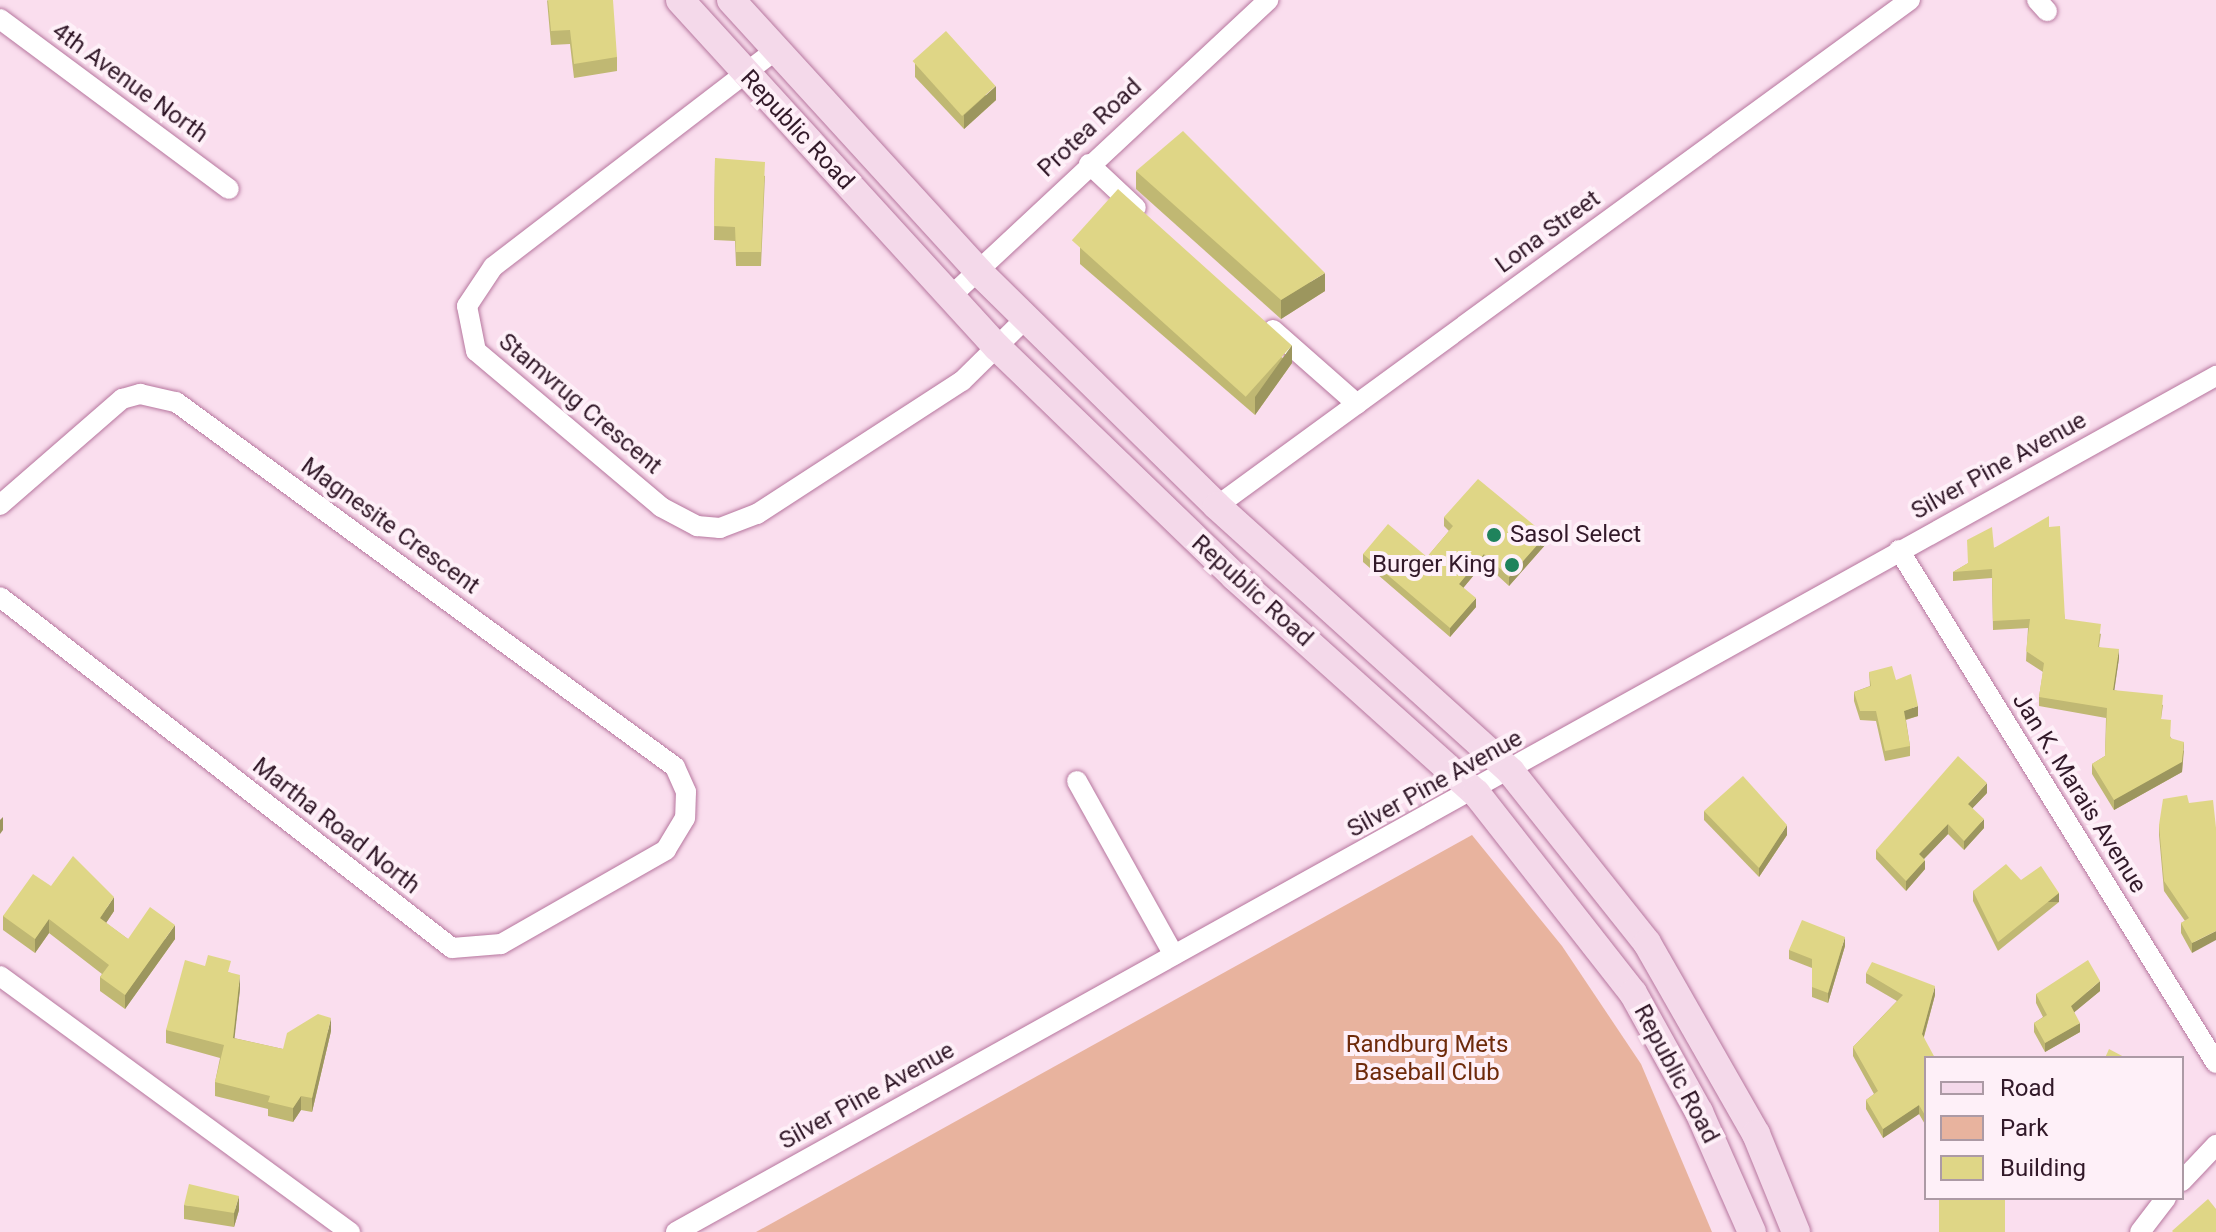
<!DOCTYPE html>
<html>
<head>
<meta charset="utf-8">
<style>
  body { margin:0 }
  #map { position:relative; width:2216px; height:1232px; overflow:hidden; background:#fadeee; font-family:Roboto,sans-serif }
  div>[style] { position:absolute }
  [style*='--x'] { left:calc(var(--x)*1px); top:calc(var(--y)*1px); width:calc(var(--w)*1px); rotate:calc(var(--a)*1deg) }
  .green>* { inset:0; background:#e8b39e }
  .roads { filter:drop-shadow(0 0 2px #b6769e) drop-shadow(0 0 2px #b6769e) }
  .minor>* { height:20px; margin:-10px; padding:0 10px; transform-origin:10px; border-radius:10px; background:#fff }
  .secondary>* { height:28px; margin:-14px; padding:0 14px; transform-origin:14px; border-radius:14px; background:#f4d9ea }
  .wall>* { inset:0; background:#c0b873 }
  .shaded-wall>* { inset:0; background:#9c965e; transform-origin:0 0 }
  .building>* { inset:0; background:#dfd686; transform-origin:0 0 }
  .dots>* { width:22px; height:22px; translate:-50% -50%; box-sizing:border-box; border:4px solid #fef0f8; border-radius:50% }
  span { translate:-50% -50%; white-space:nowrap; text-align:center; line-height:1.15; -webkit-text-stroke:8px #fef0f8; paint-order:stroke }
  .street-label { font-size:24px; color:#321929 }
  .poi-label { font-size:24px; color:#321929 }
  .left { translate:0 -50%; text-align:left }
  .right { translate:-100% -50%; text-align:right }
  .park-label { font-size:24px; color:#6e2a0a }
  .legend { position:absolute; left:1924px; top:1056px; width:260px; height:144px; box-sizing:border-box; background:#fef0f8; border:2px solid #ac9aa5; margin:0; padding:10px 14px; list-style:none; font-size:24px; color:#321929 }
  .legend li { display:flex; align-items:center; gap:16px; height:40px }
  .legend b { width:40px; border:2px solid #ac9aa5 }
</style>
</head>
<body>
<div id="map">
  <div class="green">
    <div style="clip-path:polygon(1472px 835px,1562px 946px,1641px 1064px,1712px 1232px,756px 1232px)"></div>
  </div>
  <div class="roads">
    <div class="minor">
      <div style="--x:2037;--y:0;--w:15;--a:48"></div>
      <div style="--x:0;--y:19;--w:285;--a:36.6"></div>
      <div style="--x:777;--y:49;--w:358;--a:142.5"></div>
      <div style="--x:493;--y:267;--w:47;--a:123.7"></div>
      <div style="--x:467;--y:306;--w:46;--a:78.7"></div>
      <div style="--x:476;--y:351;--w:242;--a:40.1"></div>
      <div style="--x:661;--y:507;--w:41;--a:27.8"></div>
      <div style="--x:697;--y:526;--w:23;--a:5"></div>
      <div style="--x:720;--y:528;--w:40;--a:-21"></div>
      <div style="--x:757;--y:514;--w:244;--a:-33"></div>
      <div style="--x:962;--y:381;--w:90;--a:-44.5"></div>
      <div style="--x:1089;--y:164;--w:64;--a:43.1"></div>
      <div style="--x:951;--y:296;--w:434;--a:-43"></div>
      <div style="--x:1273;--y:330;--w:112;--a:41.4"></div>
      <div style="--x:0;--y:505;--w:162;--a:-41"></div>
      <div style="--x:122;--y:399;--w:19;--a:-16"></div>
      <div style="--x:140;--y:394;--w:37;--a:13"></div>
      <div style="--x:176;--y:402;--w:618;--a:36.18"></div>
      <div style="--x:675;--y:767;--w:27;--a:66"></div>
      <div style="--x:686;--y:792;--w:26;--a:92"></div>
      <div style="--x:685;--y:818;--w:37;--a:121"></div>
      <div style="--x:666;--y:850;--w:190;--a:150.3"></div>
      <div style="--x:501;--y:944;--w:49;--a:175.3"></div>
      <div style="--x:452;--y:948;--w:572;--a:-142.17"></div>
      <div style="--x:1217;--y:506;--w:858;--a:-36.14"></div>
      <div style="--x:1899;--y:550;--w:603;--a:58.29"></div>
      <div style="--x:1077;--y:781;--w:199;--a:60.9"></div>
      <div style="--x:0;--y:976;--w:434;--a:36.2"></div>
      <div style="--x:2182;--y:1181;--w:50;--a:-46.6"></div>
      <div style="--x:676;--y:1232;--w:1762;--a:-29.07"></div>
      <div style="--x:2140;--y:1232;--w:43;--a:-52.6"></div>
    </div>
    <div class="secondary">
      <div style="--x:680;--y:0;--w:470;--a:47.6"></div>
      <div style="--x:997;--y:347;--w:331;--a:44"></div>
      <div style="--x:1235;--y:577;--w:324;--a:41.9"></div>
      <div style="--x:1476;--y:793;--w:254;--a:51.9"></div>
      <div style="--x:1633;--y:993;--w:136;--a:61"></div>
      <div style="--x:1699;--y:1112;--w:131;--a:66.2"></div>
      <div style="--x:731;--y:0;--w:369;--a:47.6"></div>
      <div style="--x:980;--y:273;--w:332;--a:44.5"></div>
      <div style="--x:1217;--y:506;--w:396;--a:42.1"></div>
      <div style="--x:1511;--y:772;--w:218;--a:51.5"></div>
      <div style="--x:1647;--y:943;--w:220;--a:60.3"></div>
      <div style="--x:1756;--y:1134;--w:106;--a:67.8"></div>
    </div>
  </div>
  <div class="wall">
    <div style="clip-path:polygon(547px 0,617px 57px,617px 71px,574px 78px,570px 44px,551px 45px)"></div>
    <div style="clip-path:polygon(915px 63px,996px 100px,964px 129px,915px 77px)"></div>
    <div style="clip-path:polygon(715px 158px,765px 176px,761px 266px,736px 266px,735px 241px,714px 240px)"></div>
    <div style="clip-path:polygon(1136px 171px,1325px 291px,1281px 319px,1136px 189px)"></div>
    <div style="clip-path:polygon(1080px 246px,1292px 363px,1255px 415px,1080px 264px)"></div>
    <div style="clip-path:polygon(1444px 517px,1546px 544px,1509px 586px,1484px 563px,1463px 588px,1476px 607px,1450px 637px,1363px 562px,1363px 554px,1427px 557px,1449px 531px,1444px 526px)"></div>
    <div style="clip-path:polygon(2049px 527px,2065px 619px,2101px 634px,2099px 647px,2119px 658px,2114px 690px,2163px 705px,2161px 719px,2171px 738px,2184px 751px,2182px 772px,2114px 810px,2092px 774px,2092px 764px,2105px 756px,2106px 718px,2039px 706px,2039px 697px,2043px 672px,2026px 661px,2028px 628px,1993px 630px,1992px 578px,1953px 581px,1953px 572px,1994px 548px)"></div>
    <div style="clip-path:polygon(1869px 672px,1896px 680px,1918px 716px,1906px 720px,1910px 746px,1910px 756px,1885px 761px,1876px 721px,1860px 720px,1854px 701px,1854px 692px,1870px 686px)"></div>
    <div style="clip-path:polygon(1987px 793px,1972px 808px,1984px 828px,1964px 850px,1948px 834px,1924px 859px,1925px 869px,1906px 891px,1876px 859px,1876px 850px)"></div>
    <div style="clip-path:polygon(2189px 803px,2216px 828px,2192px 953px,2181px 933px,2181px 923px,2185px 921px,2164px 891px,2159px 835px,2159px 825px)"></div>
    <div style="clip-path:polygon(1704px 811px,1787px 835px,1759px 877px,1704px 820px)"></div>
    <div style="clip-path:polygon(2021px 880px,2059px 902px,1998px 951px,1973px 901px,1973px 891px)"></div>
    <div style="clip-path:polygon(51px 886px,114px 911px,106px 923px,128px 939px,175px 939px,125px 1009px,100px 991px,100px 977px,102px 974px,49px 933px,35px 953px,3px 930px,3px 916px)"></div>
    <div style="clip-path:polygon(1845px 946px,1828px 1003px,1812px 997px,1812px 968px,1789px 959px,1789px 950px)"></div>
    <div style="clip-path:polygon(205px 966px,231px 973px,240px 989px,234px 1038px,283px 1049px,331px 1031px,312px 1112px,301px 1110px,293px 1122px,268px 1116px,268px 1109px,215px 1096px,215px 1082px,220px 1058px,166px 1043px,166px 1030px)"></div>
    <div style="clip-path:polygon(1866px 973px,1935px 995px,1924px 1037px,1926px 1058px,1926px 1126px,1919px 1114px,1883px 1138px,1866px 1109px,1866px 1100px,1874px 1094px,1853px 1056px,1853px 1047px,1897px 1001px,1866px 983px)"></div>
    <div style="clip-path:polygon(2100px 991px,2074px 1012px,2080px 1032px,2045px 1052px,2034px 1032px,2034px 1023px,2043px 1017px,2036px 1003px,2036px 994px)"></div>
    <div style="clip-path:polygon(184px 1205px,239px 1210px,234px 1227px,184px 1219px)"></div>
  </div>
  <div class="shaded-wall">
    <div style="clip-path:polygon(996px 86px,996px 100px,964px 129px,964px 115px)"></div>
    <div style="clip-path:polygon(1325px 273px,1325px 291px,1281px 319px,1281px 300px)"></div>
    <div style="clip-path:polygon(1292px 345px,1292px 363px,1255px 415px,1255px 397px)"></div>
    <div style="clip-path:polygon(1546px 535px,1546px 544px,1509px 586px,1509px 577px)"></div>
    <div style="clip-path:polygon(1484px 554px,1484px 563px,1459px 593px,1459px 584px)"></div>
    <div style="clip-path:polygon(1476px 598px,1476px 607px,1450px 637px,1450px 628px)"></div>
    <div style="clip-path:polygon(2119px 649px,2119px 658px,2113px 700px,2113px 690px)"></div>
    <div style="clip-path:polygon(1918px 706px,1918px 716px,1904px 720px,1904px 711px)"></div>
    <div style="clip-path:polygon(2184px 742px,2182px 772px,2114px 810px,2114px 800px)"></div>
    <div style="clip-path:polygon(1987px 783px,1987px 793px,1968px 813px,1968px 804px)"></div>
    <div style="clip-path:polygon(3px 817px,3px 830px,0 834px,0 820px)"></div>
    <div style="clip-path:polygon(1984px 819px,1984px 828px,1964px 850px,1964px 841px)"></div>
    <div style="clip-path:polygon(1948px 824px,1948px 834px,1919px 864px,1919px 854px)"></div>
    <div style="clip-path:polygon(1787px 825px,1787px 835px,1759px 877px,1759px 868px)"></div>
    <div style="clip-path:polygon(1925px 860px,1925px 869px,1906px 891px,1906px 881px)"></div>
    <div style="left:2059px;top:893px;width:9px;height:78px;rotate:90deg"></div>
    <div style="clip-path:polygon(114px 897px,114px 911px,100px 932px,100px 918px)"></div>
    <div style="clip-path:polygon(49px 919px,49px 933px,35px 953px,35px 939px)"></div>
    <div style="clip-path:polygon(175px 925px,175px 939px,125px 1009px,125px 995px)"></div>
    <div style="clip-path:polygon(2216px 931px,2216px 940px,2192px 953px,2192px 943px)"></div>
    <div style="clip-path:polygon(1845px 937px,1845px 946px,1828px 1003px,1828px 993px)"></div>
    <div style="clip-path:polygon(240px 975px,240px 989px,233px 1052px,233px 1038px)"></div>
    <div style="clip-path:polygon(2100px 981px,2100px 991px,2071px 1015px,2071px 1006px)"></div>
    <div style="clip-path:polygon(1935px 986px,1935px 995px,1922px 1043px,1922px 1034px)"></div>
    <div style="clip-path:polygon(331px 1018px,331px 1031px,312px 1112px,312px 1098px)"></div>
    <div style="clip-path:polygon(2080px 1023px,2080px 1032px,2045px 1052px,2045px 1043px)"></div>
    <div style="clip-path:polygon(301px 1096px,301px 1110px,293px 1122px,293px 1108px)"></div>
    <div style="clip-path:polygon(1919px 1105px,1919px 1114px,1883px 1138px,1883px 1129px)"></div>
    <div style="clip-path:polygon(239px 1196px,239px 1210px,234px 1227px,234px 1213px)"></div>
  </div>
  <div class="building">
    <div style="clip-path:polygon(548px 0,613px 0,617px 57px,574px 64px,570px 30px,551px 31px)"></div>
    <div style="left:946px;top:31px;width:74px;height:45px;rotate:48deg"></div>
    <div style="clip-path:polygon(1183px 131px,1325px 273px,1281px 300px,1136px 171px)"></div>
    <div style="clip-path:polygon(715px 158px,765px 162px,761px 252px,736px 252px,735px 227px,714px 226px)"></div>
    <div style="left:1118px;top:189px;width:234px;height:69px;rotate:42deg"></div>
    <div style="clip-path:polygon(1478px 479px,1546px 535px,1509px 577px,1484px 554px,1459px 584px,1476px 598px,1450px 628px,1363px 554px,1388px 524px,1427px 557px,1453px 526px,1444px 517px)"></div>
    <div style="clip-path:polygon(2049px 516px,2049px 527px,2060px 526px,2065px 619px,2101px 624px,2098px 647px,2119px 649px,2113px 690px,2163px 695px,2161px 719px,2171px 720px,2170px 738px,2184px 742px,2182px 762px,2114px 800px,2092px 764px,2105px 756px,2107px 708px,2039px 697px,2044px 663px,2026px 651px,2030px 619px,1993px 621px,1992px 569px,1953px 572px,1968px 563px,1967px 540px,1992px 527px,1994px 548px)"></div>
    <div style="clip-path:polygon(1892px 666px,1896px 680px,1911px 674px,1918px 706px,1904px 711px,1910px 746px,1885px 751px,1876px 711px,1860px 711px,1854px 692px,1871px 686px,1869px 672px)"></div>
    <div style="clip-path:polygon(1958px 756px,1987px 783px,1968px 804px,1984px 819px,1964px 841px,1948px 824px,1919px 854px,1925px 860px,1906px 881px,1876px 850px)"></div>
    <div style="clip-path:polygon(1743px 776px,1787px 825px,1759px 868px,1704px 811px)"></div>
    <div style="clip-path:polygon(2187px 795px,2189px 803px,2213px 800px,2216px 828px,2216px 931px,2192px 943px,2181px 923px,2189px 918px,2164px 881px,2159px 825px,2163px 799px)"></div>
    <div style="clip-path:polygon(73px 856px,114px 897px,100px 918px,128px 939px,150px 907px,175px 925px,125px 995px,100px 977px,109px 965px,49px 919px,35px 939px,3px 916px,33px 874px,51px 886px)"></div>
    <div style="clip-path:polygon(2006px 864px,2021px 880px,2041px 866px,2059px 893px,1998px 942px,1973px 891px)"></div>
    <div style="clip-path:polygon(1802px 920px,1845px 937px,1828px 993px,1812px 987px,1812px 959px,1789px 950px)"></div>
    <div style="clip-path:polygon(208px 955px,231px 961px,228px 972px,240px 975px,233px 1038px,283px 1049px,287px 1033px,318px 1014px,331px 1018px,312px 1098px,301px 1096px,293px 1108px,268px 1102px,270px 1096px,215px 1082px,224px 1045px,166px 1030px,185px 960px,205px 966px)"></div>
    <div style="clip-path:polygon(2088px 960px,2100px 981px,2071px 1006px,2080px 1023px,2045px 1043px,2034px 1023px,2047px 1015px,2036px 994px)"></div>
    <div style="clip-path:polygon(1872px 962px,1935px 986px,1922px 1034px,1935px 1058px,1926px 1058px,1926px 1117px,1919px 1105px,1883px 1129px,1866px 1100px,1878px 1091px,1853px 1047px,1903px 995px,1866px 973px)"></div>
    <div style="clip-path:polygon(2109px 1049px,2126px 1058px,2105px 1058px)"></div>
    <div style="clip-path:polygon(189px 1184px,239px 1196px,234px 1213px,184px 1205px)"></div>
    <div style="left:1939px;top:1198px;width:66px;height:34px"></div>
    <div style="clip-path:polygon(2208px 1199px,2216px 1209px,2216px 1232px,2173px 1232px,2172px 1231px)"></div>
  </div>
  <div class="dots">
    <div style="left:1494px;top:535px;background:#1f835c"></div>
    <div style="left:1512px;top:565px;background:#1f835c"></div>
  </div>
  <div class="street-label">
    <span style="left:130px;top:83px;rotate:36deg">4th Avenue North</span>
    <span style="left:1090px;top:128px;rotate:-43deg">Protea Road</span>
    <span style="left:797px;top:130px;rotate:47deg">Republic Road</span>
    <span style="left:1548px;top:232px;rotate:-36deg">Lona Street</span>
    <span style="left:580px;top:404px;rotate:40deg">Stamvrug Crescent</span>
    <span style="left:1999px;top:466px;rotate:-29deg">Silver Pine Avenue</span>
    <span style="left:390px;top:526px;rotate:36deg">Magnesite Crescent</span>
    <span style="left:1252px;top:591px;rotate:42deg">Republic Road</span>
    <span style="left:1435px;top:784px;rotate:-29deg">Silver Pine Avenue</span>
    <span style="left:2079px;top:793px;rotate:58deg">Jan K. Marais Avenue</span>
    <span style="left:336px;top:826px;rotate:38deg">Martha Road North</span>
    <span style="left:1676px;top:1074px;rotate:62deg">Republic Road</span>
    <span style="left:867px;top:1096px;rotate:-29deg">Silver Pine Avenue</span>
  </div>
  <div class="poi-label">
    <span class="left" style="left:1510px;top:535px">Sasol Select</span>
    <span class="right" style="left:1496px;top:565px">Burger King</span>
  </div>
  <div class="park-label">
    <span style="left:1427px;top:1059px">Randburg Mets<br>Baseball Club</span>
  </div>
  <ul class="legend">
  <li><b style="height:10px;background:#f4d9ea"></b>Road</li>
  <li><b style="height:22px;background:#e8b39e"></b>Park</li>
  <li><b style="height:22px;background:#dfd686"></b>Building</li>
  </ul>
</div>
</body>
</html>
